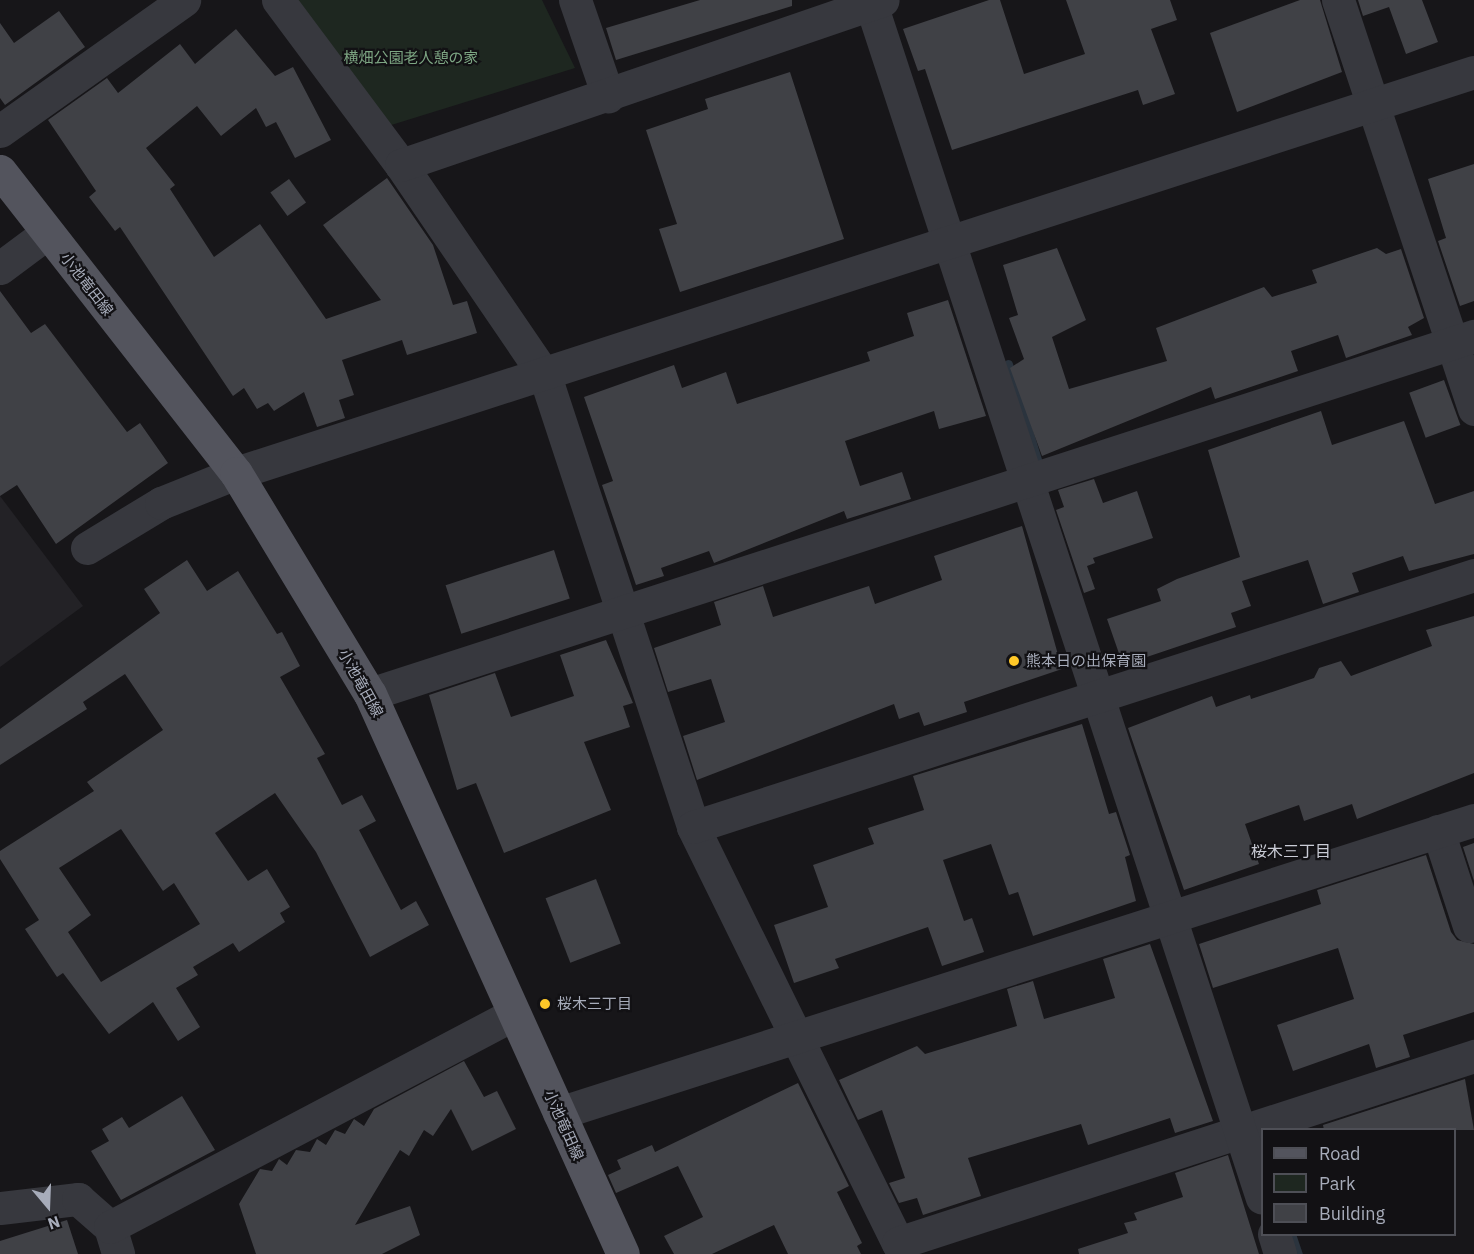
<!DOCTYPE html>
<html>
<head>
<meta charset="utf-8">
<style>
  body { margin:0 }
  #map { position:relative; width:1474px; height:1254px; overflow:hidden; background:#171619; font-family:"IBM Plex Sans","Noto Sans JP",sans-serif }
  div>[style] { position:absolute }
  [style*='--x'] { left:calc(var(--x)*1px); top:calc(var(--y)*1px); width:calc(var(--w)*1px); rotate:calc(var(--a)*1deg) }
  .built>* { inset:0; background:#232226 }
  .green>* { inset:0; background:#1e2720 }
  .stream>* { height:9px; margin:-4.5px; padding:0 4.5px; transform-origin:4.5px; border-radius:4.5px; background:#2b343e }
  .building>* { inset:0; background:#404146; transform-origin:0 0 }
  .minor>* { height:33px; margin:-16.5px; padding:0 16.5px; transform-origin:16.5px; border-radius:16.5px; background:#37383e }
  .major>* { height:33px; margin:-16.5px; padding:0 16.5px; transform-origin:16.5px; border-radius:16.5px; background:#53545d }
  .dots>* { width:16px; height:16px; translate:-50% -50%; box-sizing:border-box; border:3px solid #121114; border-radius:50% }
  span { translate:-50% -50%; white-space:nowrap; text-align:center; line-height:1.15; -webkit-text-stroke:4.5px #121114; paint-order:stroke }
  .park-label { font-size:15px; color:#7da683 }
  .street-label { font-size:15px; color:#a7acba }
  .poi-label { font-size:15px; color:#a7acba }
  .left { translate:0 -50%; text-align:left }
  .neighbourhood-label { font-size:16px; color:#c9cbd5 }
  .legend { position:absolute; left:1261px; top:1128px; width:195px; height:108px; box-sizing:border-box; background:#121114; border:2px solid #4e4f56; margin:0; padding:8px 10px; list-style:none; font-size:18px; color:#a7acba }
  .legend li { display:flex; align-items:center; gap:12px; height:30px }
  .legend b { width:30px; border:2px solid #4e4f56 }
  .north { position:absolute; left:18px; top:1176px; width:60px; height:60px; -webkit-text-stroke:4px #121114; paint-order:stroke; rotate:161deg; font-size:16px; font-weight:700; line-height:24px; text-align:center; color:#a7acba }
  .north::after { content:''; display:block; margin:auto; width:21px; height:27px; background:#a7acba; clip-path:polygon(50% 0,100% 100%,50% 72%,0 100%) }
</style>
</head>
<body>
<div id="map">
  <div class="built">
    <div style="clip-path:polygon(0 496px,83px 606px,0 667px)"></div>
  </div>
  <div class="green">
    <div style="clip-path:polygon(296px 0,542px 0,575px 68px,388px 126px)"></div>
  </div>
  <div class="stream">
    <div style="--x:1008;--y:364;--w:103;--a:73.1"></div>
    <div style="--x:1291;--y:1234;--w:21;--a:71"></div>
  </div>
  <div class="building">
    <div style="clip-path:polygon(700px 0,792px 0,792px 6px,616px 60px,606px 28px)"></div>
    <div style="clip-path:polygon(989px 0,1000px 0,1024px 74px,1085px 54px,1066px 0,1170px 0,1177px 20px,1151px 29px,1175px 94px,1143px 105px,1138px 90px,952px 150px,925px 69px,918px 71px,903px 29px)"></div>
    <div style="clip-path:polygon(1300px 0,1320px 0,1342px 72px,1237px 112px,1210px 33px)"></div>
    <div style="clip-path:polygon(1358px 0,1422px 0,1438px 42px,1406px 54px,1389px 7px,1363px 16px)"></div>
    <div style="clip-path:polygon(59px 11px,85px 47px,5px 105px,0 98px,0 23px,14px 43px)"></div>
    <div style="clip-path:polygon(236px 29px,275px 76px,293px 67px,331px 140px,295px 158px,276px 122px,266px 127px,256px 108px,221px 136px,197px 106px,146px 148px,175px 185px,170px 189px,214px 257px,260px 224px,326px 319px,381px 300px,323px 225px,387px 178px,433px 245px,453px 305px,467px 301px,477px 333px,407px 355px,402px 340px,342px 360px,354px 395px,339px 400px,345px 418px,317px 427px,304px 392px,274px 411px,268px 403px,257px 409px,244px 388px,233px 396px,120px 227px,115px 231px,89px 197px,96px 191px,48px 120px,107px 78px,118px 93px,180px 44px,195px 64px)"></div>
    <div style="clip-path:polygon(790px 72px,844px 239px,680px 292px,659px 229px,677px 224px,646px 130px,708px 109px,705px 99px)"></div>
    <div style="clip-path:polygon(1474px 164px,1474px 301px,1460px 306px,1438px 241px,1446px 238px,1428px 179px)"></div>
    <div style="left:289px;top:179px;width:29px;height:23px;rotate:54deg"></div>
    <div style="clip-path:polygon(1057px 248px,1086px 320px,1052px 337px,1069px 389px,1167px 361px,1156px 328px,1264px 287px,1272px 297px,1317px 283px,1312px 270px,1377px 248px,1386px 254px,1401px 249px,1424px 318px,1408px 327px,1412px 335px,1346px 358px,1338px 335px,1291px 351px,1298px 371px,1215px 399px,1211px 387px,1042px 456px,1010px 368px,1024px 359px,1009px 318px,1018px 315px,1003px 265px)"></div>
    <div style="clip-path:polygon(0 291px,31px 333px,45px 324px,127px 432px,140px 423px,168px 463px,56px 544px,17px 485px,0 496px)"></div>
    <div style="clip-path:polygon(948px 300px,986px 416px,939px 429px,934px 411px,845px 441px,860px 486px,902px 472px,911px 499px,847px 519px,844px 511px,714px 563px,709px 551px,661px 568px,664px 576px,636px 585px,602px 485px,613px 481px,584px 397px,674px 365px,682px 388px,726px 372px,737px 404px,870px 361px,867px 352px,914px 336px,907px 313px)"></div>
    <div style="left:1444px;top:380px;width:48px;height:37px;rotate:70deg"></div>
    <div style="clip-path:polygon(1321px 411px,1332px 445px,1404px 421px,1435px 504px,1474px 491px,1474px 554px,1409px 571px,1403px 556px,1352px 573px,1359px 592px,1323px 604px,1308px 560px,1242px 581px,1251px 606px,1231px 613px,1236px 627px,1123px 665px,1107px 619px,1161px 601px,1157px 589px,1177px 579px,1240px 557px,1208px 450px)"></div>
    <div style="clip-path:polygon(1094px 479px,1103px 503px,1137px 491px,1153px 538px,1093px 558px,1095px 563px,1087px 566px,1095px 589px,1084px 593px,1056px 510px,1064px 507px,1058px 490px)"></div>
    <div style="clip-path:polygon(1022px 526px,1062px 669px,964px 702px,967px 712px,924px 726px,919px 712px,899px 719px,894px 704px,697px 780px,683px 736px,725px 722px,711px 679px,668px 692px,654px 648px,721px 625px,714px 602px,763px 586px,773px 617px,869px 586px,875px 604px,942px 580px,934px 556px)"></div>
    <div style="left:554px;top:550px;width:51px;height:114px;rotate:72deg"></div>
    <div style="clip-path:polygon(evenodd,187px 560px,207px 591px,238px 571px,277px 634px,282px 632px,300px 666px,280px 677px,325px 754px,317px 758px,342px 805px,362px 795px,376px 821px,359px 830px,401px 910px,416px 901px,429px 925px,370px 957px,316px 852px,275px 793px,215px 833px,248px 881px,267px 869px,290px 907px,280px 913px,285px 922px,239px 952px,233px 943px,193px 967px,198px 975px,176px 988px,200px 1027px,178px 1041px,153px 1002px,109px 1034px,63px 973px,57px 977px,25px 929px,39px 920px,0 859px,0 851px,94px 791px,87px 782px,163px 730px,125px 674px,83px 702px,87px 709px,0 765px,0 729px,160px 613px,144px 589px,187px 560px,121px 829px,163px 891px,174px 883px,200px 924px,101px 982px,68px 932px,91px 915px,59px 868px,121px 829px)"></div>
    <div style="clip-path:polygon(1474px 616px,1474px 773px,1357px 819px,1352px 804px,1304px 821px,1299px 805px,1245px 824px,1259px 864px,1184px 890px,1128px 728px,1212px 696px,1216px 707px,1250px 695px,1251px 699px,1314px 678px,1319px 668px,1341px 661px,1351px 676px,1432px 646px,1426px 630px)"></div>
    <div style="clip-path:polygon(606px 640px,633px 703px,623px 706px,630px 727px,584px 742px,611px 810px,504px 853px,476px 783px,457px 790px,429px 695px,495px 673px,511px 717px,574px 696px,560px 655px)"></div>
    <div style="clip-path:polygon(1082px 724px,1109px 814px,1116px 812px,1130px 855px,1125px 857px,1136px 901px,1033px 936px,1018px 892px,1009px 895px,991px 844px,943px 860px,964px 921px,972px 918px,984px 952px,942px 966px,928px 927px,835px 959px,839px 968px,794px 983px,774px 925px,828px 907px,813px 865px,874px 844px,868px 828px,924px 810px,913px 776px)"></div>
    <div style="clip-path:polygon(1474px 843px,1474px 881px,1463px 847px)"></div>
    <div style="clip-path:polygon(1426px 855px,1451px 932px,1457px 940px,1474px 944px,1474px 1012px,1403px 1035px,1410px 1057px,1376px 1068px,1369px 1044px,1293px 1071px,1277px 1025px,1354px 999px,1338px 948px,1213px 988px,1199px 944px,1321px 904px,1317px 890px)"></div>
    <div style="left:596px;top:879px;width:69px;height:54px;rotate:69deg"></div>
    <div style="clip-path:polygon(1150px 944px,1213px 1121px,1175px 1133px,1170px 1118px,1088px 1145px,1081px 1124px,968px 1158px,981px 1196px,923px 1215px,917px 1198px,899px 1203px,889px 1183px,905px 1178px,882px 1110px,858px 1120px,839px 1080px,917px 1046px,925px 1054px,1017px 1026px,1007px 989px,1033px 981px,1044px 1019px,1115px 998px,1103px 959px)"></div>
    <div style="clip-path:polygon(464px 1061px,484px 1097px,497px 1091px,516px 1129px,472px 1151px,451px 1109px,433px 1136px,424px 1130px,409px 1156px,400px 1150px,355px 1225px,410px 1206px,420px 1235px,382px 1254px,256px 1254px,239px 1204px,260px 1169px,272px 1171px,279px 1159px,287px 1165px,296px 1150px,310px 1152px,317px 1139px,326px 1145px,335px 1130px,345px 1134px,354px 1119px,364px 1126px,374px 1109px)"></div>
    <div style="clip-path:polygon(1465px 1079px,1474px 1130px,1324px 1130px,1323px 1125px)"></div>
    <div style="clip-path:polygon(798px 1083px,849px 1186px,837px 1192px,862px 1243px,857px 1246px,861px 1254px,788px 1254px,774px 1225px,712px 1254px,674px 1254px,664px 1236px,703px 1217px,678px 1166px,616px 1193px,608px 1175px,621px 1169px,617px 1160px,652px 1145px,655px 1152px)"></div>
    <div style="clip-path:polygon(182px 1096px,215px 1150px,121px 1200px,91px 1151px,109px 1141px,102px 1129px,122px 1117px,129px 1128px)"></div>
    <div style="clip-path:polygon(1228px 1155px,1259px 1254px,1079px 1254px,1078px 1249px,1128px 1233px,1124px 1223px,1137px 1220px,1134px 1213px,1183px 1197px,1175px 1173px)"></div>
    <div style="clip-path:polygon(67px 1220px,78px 1254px,0 1254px,0 1241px)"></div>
  </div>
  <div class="minor">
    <div style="--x:278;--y:0;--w:206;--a:53.3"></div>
    <div style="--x:401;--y:165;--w:255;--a:55.7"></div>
    <div style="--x:545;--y:376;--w:475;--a:71.8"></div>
    <div style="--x:693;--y:827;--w:464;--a:63.8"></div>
    <div style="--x:898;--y:1243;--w:606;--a:-17.99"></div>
    <div style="--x:575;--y:0;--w:102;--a:71"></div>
    <div style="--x:1338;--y:0;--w:431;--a:71.6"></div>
    <div style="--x:871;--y:4;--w:1256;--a:71.87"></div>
    <div style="--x:0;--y:131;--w:226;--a:-35.4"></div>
    <div style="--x:401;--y:165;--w:509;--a:-18.9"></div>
    <div style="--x:0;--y:268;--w:59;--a:-36.7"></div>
    <div style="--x:87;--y:548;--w:87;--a:-31.3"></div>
    <div style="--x:161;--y:503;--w:81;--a:-21.8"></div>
    <div style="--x:236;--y:473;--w:1301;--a:-17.95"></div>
    <div style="--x:370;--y:694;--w:1161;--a:-17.97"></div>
    <div style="--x:693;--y:827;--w:821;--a:-17.88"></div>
    <div style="--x:1438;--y:831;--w:100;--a:71.9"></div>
    <div style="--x:559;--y:1113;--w:961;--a:-17.76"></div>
    <div style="--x:0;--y:1208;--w:79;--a:-6.6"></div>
    <div style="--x:78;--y:1199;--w:43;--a:41.2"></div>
    <div style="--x:110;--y:1227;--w:28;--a:73"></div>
    <div style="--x:110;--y:1227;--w:457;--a:-27.8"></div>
    <div style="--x:1274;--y:1234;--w:21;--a:73"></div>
  </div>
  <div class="major">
    <div style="--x:0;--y:171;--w:383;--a:52"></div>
    <div style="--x:236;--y:473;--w:258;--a:58.8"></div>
    <div style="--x:370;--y:694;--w:614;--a:65.69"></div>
  </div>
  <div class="dots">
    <div style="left:1014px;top:661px;background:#ffc828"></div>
    <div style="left:545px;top:1004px;background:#ffc828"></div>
  </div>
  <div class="park-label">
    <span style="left:411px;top:58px">横畑公園老人憩の家</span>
  </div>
  <div class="street-label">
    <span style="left:87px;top:284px;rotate:52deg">小池竜田線</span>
    <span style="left:361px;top:683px;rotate:61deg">小池竜田線</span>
    <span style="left:564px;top:1125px;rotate:66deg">小池竜田線</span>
  </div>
  <div class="poi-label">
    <span class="left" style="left:1026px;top:661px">熊本日の出保育園</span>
    <span class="left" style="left:557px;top:1004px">桜木三丁目</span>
  </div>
  <div class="neighbourhood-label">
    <span style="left:1291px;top:851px">桜木三丁目</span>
  </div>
  <ul class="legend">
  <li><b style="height:8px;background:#53545d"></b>Road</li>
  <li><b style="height:16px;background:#1e2720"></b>Park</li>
  <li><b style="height:16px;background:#404146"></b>Building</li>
  </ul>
  <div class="north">N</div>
</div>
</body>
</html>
